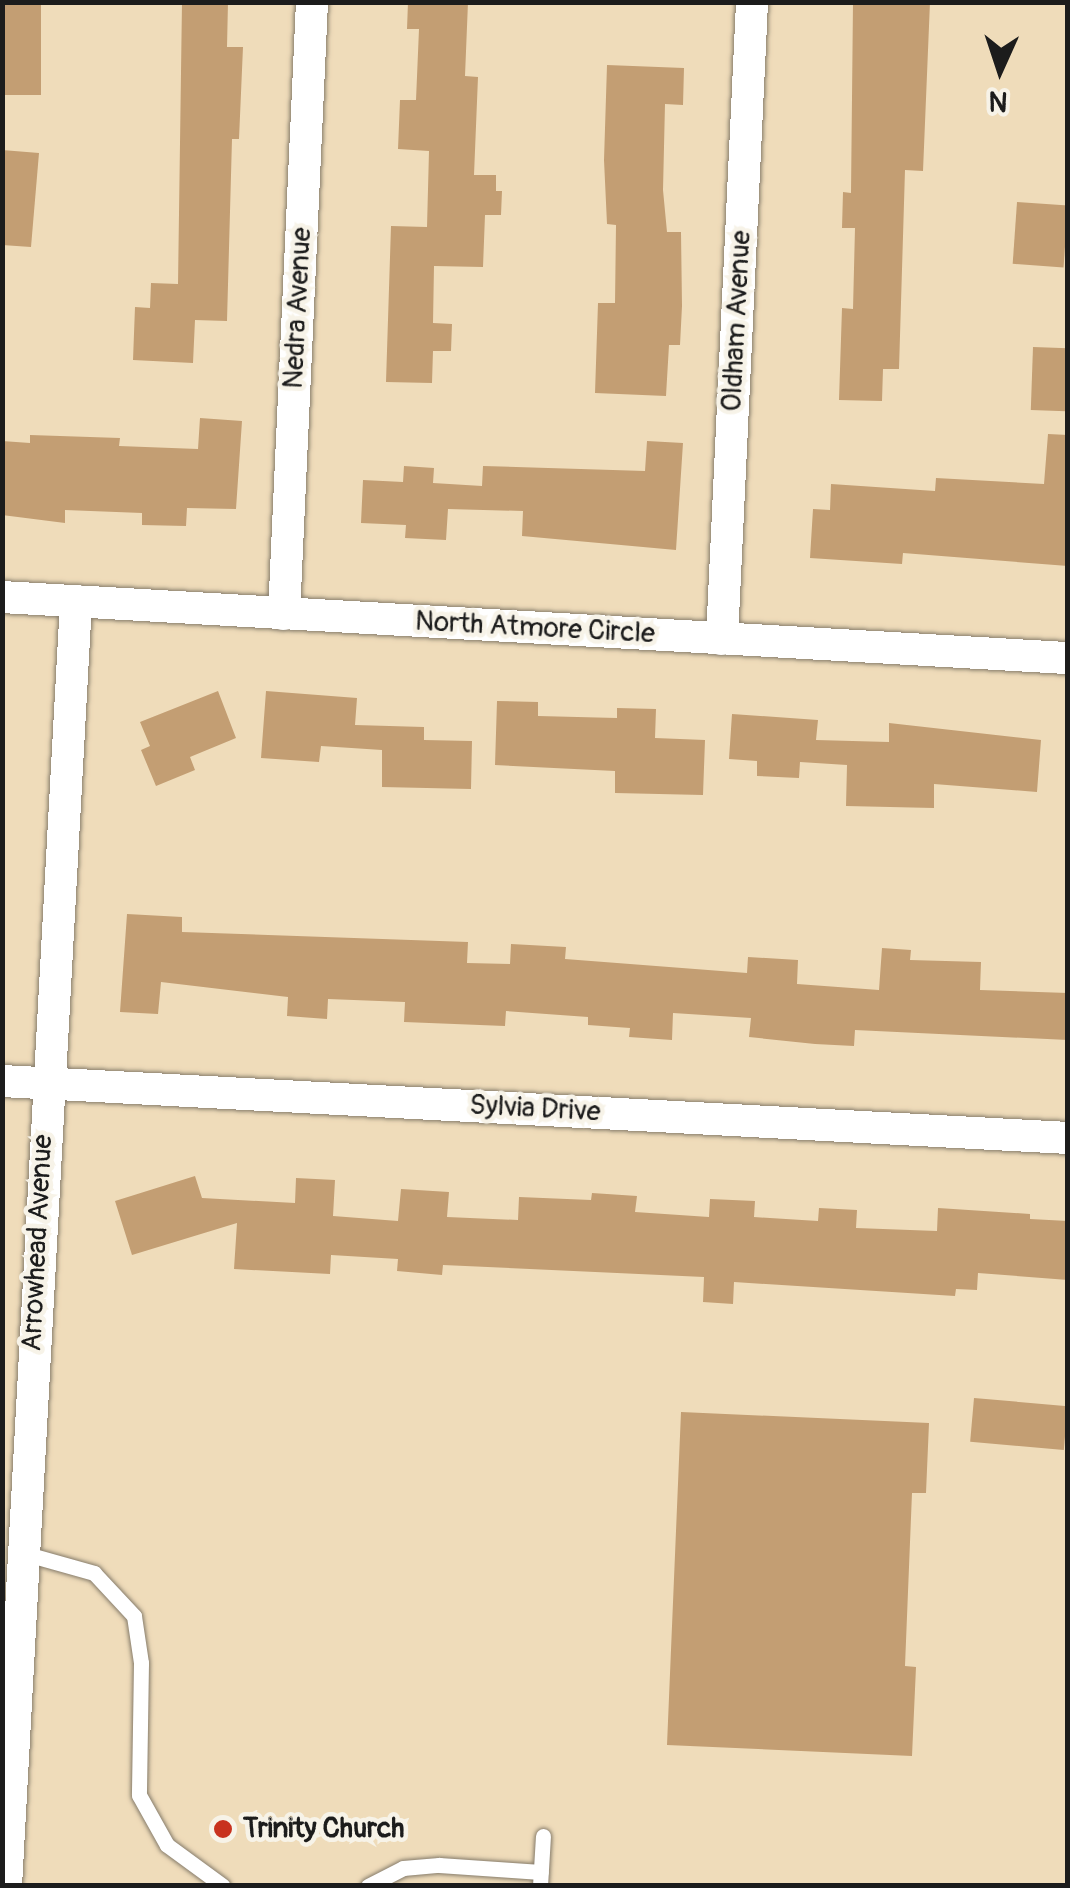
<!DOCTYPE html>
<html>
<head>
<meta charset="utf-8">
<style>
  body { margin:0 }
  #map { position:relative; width:1070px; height:1888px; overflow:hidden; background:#efdcba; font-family:Pangolin,sans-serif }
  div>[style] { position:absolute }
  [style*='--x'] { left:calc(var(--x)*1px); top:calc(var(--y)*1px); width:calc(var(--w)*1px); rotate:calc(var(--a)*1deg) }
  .building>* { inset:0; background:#c39e73; transform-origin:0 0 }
  .roads { filter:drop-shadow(0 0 2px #867c6b) drop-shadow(0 0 2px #867c6b) }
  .lane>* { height:15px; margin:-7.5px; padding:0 7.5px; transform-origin:7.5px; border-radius:7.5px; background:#fff }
  .street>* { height:32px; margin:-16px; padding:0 16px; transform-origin:16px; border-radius:16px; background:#fff }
  .dots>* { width:28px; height:28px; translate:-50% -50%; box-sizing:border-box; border:5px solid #f7f3e8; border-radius:50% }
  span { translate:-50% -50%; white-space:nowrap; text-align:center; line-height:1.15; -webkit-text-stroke:9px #f7f3e8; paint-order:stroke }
  .street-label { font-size:28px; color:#1c1c1c }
  .poi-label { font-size:28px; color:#1c1c1c; font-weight:700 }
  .left { translate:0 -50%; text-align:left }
  .frame { position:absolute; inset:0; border:5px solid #1c1c1c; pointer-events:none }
  .north { position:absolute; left:950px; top:20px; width:100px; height:100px; -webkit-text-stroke:8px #f7f3e8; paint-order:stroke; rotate:183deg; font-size:28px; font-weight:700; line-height:40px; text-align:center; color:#1c1c1c }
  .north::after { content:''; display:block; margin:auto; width:35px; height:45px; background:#1c1c1c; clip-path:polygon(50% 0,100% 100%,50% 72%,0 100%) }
</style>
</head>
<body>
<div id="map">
  <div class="building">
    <div style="left:2px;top:2px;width:39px;height:93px"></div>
    <div style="clip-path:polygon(182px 2px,228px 2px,227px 47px,243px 47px,239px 139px,232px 139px,227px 321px,195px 320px,193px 363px,133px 360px,135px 307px,150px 308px,151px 283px,178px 284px)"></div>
    <div style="clip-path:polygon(408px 2px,468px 2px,465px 76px,478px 77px,474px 175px,496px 175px,496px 191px,502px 191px,501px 215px,485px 215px,483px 267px,434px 266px,433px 323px,452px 324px,451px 351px,433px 351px,432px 383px,386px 382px,391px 226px,427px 227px,429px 151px,398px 149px,400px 100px,416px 100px,419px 29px,407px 29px)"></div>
    <div style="clip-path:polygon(853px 2px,930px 2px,923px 171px,905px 170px,899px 369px,883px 369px,882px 401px,839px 400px,842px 308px,853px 309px,855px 228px,842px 228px,843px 192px,851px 193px)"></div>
    <div style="clip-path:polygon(607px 65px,684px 68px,683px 105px,665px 104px,663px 190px,667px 232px,681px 232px,682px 306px,680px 345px,669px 345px,666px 396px,595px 393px,598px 303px,615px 303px,616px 225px,607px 224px,604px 160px)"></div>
    <div style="clip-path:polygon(2px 150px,39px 153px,31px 247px,2px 245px)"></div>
    <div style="left:1017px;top:202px;width:51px;height:62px;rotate:4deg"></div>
    <div style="left:1033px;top:347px;width:35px;height:63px;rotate:2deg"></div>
    <div style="clip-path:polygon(200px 418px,242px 421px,236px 509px,187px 508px,186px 526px,142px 525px,142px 513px,65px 510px,65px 523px,2px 515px,2px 441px,30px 443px,30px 435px,120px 438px,119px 446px,198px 449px)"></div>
    <div style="clip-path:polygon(1048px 434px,1068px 435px,1068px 566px,903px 553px,902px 564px,810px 558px,813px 509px,830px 510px,831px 484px,935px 491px,936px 478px,1044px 484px)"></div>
    <div style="clip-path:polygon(647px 441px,683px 443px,676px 550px,522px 536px,523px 511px,448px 509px,446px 540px,405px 538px,406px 525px,361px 523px,363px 480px,403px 482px,404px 466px,434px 468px,433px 483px,482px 486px,483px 466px,645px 471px)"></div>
    <div style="clip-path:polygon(218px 691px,236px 738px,190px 757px,195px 770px,156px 786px,141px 750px,150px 746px,140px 722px)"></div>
    <div style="clip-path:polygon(266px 691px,357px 698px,355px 725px,424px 727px,424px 740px,472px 741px,471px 789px,382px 787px,382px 750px,321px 746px,319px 762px,261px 758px)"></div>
    <div style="clip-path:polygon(497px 701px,538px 702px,538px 716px,617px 718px,617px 708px,656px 709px,655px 738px,705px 740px,703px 795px,615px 793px,615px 771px,495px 765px)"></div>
    <div style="clip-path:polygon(732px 714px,818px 720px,816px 740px,889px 742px,889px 723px,1041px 740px,1037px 792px,934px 784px,934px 808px,846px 806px,847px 765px,800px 762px,799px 778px,757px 776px,757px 761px,729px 759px)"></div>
    <div style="clip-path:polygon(127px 914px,182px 917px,182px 932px,468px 942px,467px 963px,510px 964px,511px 944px,566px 947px,565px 959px,747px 973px,748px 957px,798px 960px,797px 984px,879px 990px,882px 948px,911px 950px,910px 960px,981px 962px,980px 990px,1068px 993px,1068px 1040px,855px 1030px,854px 1046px,815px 1044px,749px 1037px,751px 1018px,673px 1013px,672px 1040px,629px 1037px,630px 1028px,588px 1025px,588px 1017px,506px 1011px,505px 1026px,404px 1022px,405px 1002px,328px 999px,327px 1019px,287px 1016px,288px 997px,161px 982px,158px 1014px,120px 1012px)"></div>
    <div style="clip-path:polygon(195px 1176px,202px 1198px,295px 1203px,296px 1178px,335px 1180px,333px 1216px,398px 1221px,401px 1189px,449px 1192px,447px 1217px,518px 1220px,519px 1197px,591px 1200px,592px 1193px,637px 1196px,635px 1212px,709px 1217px,710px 1199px,755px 1201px,754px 1217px,818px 1221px,819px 1208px,857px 1210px,856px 1228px,937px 1231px,938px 1208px,1030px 1214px,1030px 1219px,1068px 1221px,1068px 1280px,978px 1273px,977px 1290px,956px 1289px,955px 1296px,734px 1282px,733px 1304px,703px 1302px,704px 1277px,443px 1265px,442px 1275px,397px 1271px,398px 1259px,331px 1255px,330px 1274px,234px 1269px,237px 1223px,132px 1255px,115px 1201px)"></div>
    <div style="left:974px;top:1398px;width:94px;height:44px;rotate:5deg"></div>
    <div style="clip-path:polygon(681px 1412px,929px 1423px,926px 1493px,912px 1493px,905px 1666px,916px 1667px,912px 1756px,667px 1745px)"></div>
  </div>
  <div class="roads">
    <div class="lane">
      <div style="--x:23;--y:1553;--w:74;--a:15.7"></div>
      <div style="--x:94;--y:1573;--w:59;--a:47.1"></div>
      <div style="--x:134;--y:1616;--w:48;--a:81.5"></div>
      <div style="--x:141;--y:1663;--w:132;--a:90.9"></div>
      <div style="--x:139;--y:1795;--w:57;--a:60.8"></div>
      <div style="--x:167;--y:1845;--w:69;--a:36.2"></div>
      <div style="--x:368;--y:1886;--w:39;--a:-27"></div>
      <div style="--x:403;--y:1868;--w:36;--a:-5"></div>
      <div style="--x:439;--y:1865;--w:102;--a:3.9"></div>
      <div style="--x:540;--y:1886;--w:50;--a:-86.6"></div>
    </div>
    <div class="street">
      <div style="--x:2;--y:597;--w:1068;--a:3.28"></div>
      <div style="--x:284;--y:614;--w:613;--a:-87.38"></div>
      <div style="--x:722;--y:639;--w:638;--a:-87.3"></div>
      <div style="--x:2;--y:1081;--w:1068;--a:3.06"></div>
      <div style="--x:6;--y:1886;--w:1287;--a:-86.88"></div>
    </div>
  </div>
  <div class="dots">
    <div style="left:223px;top:1829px;background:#c8321e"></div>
  </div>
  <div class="street-label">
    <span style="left:298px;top:308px;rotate:-87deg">Nedra Avenue</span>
    <span style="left:737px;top:321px;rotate:-87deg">Oldham Avenue</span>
    <span style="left:535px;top:628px;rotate:3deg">North Atmore Circle</span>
    <span style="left:535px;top:1109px;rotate:3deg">Sylvia Drive</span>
    <span style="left:38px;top:1243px;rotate:-87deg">Arrowhead Avenue</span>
  </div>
  <div class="poi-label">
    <span class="left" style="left:243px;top:1829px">Trinity Church</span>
  </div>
  <div class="frame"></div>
  <div class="north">N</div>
</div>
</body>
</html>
